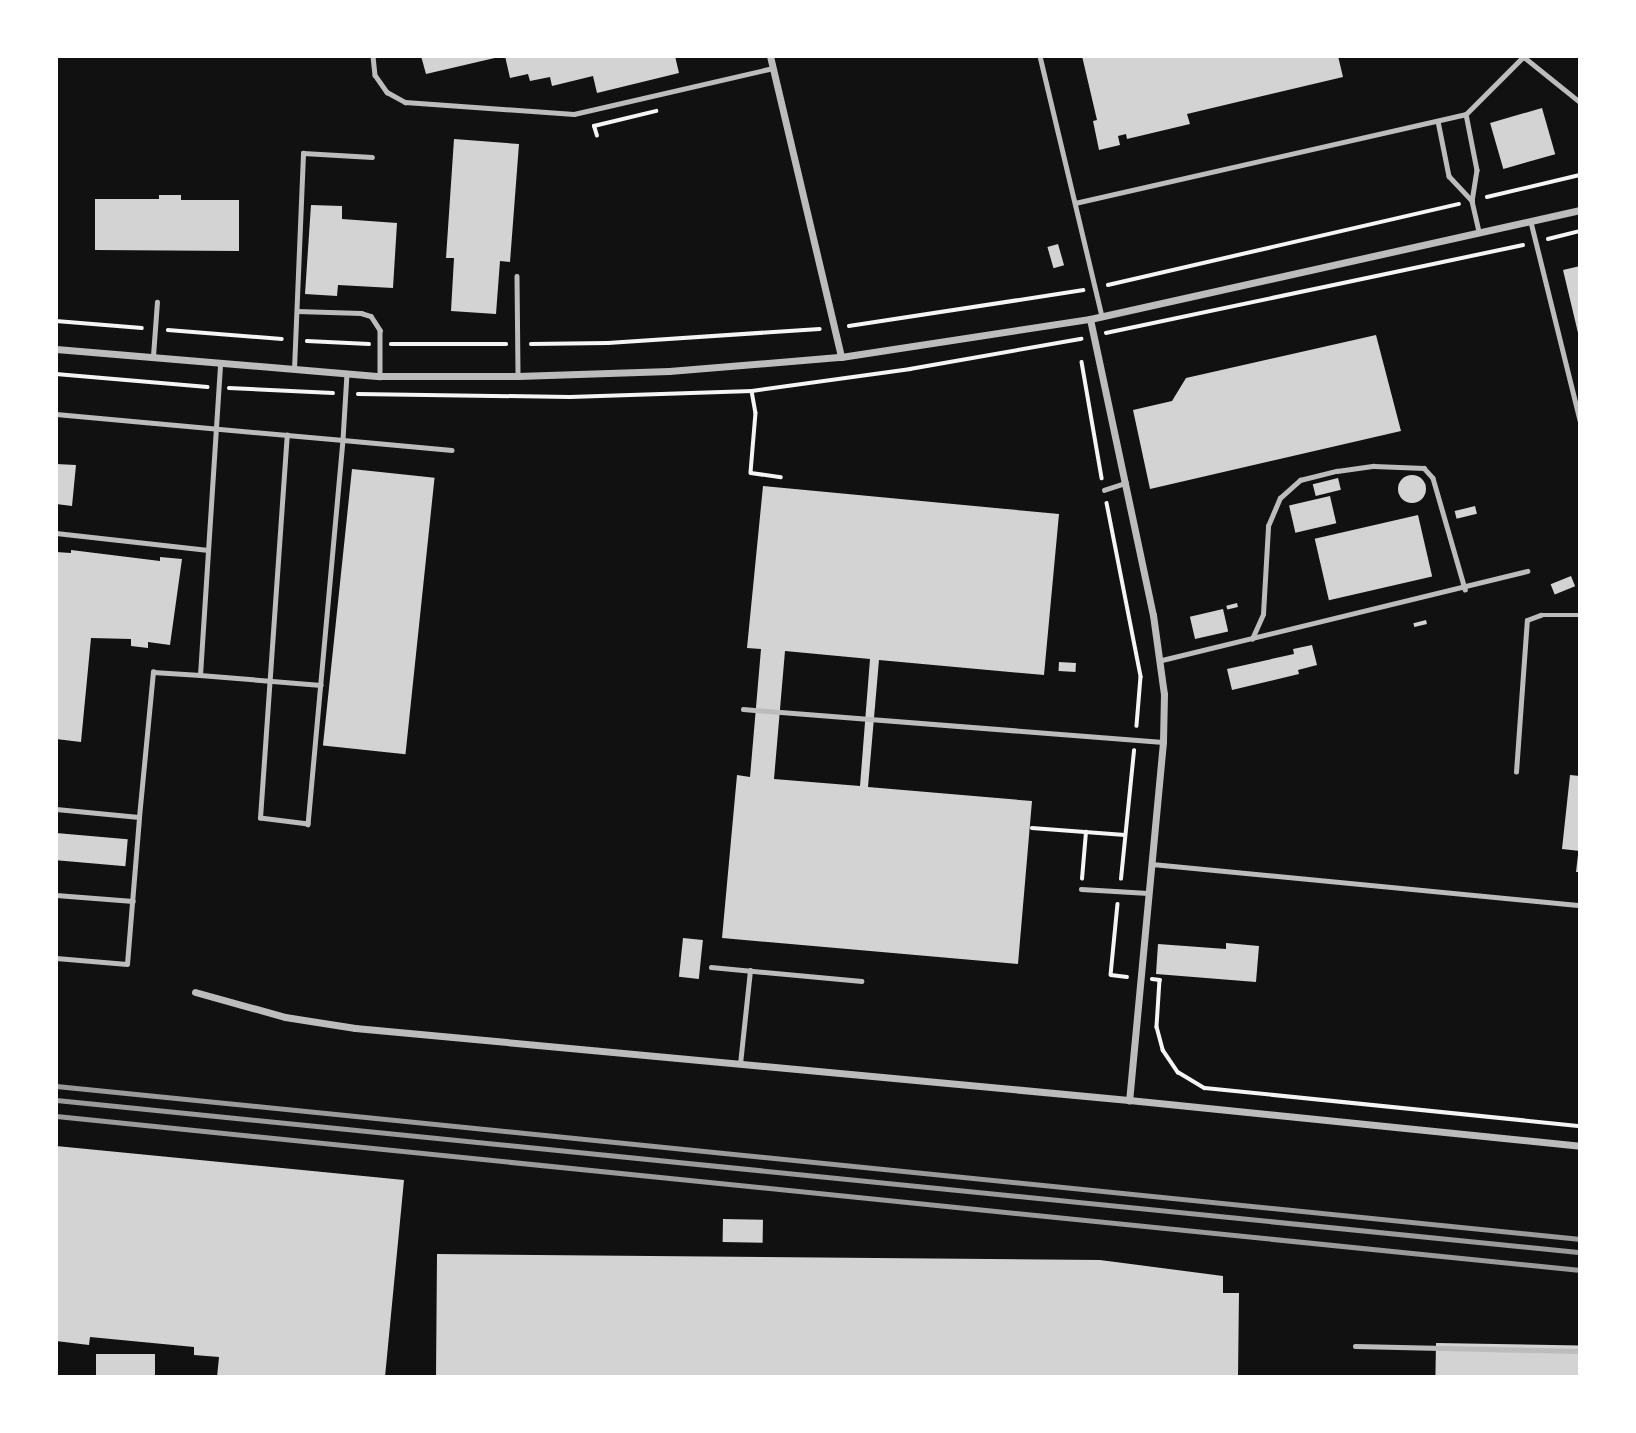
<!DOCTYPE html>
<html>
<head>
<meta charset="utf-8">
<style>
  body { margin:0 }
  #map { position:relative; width:1636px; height:1433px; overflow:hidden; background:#111; font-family:"PT Sans Narrow",sans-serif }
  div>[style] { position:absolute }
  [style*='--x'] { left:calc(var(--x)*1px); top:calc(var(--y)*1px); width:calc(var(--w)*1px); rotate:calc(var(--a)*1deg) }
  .building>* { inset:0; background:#d3d3d3; transform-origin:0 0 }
  .round { border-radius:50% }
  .path>* { height:3.5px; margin:-1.75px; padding:0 1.75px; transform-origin:1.75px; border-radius:1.75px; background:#f5f5f5 }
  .service>* { height:4.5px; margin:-2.25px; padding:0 2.25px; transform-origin:2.25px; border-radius:2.25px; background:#bcbcbc }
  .minor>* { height:7px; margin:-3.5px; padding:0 3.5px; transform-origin:3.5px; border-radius:3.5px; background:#bcbcbc }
  .rail>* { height:5px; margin:-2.5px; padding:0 2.5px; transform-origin:2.5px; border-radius:2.5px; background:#9a9a9a }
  span { translate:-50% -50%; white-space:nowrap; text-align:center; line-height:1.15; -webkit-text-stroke:7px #fff; paint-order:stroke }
  .frame { position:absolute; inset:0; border:58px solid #fff; pointer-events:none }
</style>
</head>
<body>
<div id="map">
  <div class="building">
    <div style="clip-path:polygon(421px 56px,499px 56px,499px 57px,426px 74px)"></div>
    <div style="clip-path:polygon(505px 56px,675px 56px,679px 73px,597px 93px,593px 76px,552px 86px,550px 77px,530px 81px,528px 74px,510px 78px)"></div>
    <div style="clip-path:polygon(1082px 56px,1338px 56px,1343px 77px,1187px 114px,1190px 124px,1127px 139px,1126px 134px,1118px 136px,1120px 145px,1099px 150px,1093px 121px,1097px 120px)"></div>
    <div style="left:1542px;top:108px;width:48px;height:54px;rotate:74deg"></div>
    <div style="clip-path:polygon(454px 139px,519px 144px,510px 262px,500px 261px,496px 314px,451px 311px,454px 258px,446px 258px)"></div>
    <div style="clip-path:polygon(159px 195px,181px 195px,181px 200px,239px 200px,239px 251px,95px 250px,95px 199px,159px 199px)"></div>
    <div style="clip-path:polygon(311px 205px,342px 206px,342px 219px,397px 223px,393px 288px,338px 285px,337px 296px,305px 294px)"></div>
    <div style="left:1058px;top:244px;width:22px;height:11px;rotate:74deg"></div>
    <div style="clip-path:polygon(1580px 266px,1580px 337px,1579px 337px,1563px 270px)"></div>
    <div style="clip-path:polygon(1376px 335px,1401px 431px,1150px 489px,1133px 410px,1172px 401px,1186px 378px)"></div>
    <div style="clip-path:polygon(56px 464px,76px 465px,72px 506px,56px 504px)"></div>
    <div style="left:352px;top:469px;width:83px;height:278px;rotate:6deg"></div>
    <div class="round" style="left:1398px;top:475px;width:28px;height:28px"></div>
    <div style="left:1338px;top:478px;width:12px;height:26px;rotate:76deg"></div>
    <div style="clip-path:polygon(evenodd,763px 486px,1059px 514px,1044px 675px,879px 660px,868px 787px,1032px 801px,1018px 964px,722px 938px,737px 775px,750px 777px,761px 649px,747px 648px,763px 486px,785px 651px,870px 659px,860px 786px,774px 779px,785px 651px)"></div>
    <div style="left:1330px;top:496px;width:28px;height:42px;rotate:77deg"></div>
    <div style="left:1475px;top:506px;width:8px;height:21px;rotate:76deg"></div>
    <div style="left:1418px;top:515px;width:63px;height:106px;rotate:77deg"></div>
    <div style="clip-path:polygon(71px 550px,160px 561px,160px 557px,182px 559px,170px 645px,148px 642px,148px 648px,131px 646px,131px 639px,91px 638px,81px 742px,56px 739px,56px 552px,71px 553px)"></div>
    <div style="left:1571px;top:576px;width:11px;height:22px;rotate:68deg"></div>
    <div style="left:1237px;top:603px;width:4px;height:11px;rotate:76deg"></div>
    <div style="left:1223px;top:609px;width:23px;height:34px;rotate:77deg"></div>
    <div style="left:1426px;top:620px;width:4px;height:13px;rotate:76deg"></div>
    <div style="clip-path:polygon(1312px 645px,1317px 665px,1298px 670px,1299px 674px,1232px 690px,1227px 669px,1294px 654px,1293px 649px)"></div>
    <div style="left:1059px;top:662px;width:17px;height:9px;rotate:3deg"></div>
    <div style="clip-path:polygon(1570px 775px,1580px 776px,1580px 851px,1562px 849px)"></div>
    <div style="left:56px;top:833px;width:72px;height:27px;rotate:5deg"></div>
    <div style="clip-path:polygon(1578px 855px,1580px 855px,1580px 872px,1576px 872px)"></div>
    <div style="left:683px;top:938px;width:20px;height:39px;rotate:6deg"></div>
    <div style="clip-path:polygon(1226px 943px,1259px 946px,1256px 982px,1156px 974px,1158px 944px,1226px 949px)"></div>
    <div style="clip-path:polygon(56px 1146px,404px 1180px,385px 1377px,217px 1377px,219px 1357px,194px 1355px,194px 1347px,90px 1337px,89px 1345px,56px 1341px)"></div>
    <div style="left:723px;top:1219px;width:40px;height:23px;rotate:1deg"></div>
    <div style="clip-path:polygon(437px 1254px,1100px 1260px,1223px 1276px,1223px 1293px,1239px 1293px,1238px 1377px,436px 1377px)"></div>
    <div style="left:1436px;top:1343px;width:144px;height:34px;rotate:1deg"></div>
    <div style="left:96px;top:1354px;width:59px;height:23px"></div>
  </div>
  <div class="path">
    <div style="--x:597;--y:136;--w:10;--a:-107"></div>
    <div style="--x:594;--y:126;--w:64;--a:-13.6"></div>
    <div style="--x:1487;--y:197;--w:96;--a:-13.3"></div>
    <div style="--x:1548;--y:239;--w:33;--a:-14"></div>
    <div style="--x:1108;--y:285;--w:360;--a:-13"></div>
    <div style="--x:56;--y:321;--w:86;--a:4.7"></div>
    <div style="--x:849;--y:326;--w:237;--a:-8.7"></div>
    <div style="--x:168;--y:330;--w:114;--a:4.5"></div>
    <div style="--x:1106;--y:333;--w:426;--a:-11.9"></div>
    <div style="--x:307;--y:341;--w:62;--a:2.8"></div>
    <div style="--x:391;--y:344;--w:115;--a:0"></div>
    <div style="--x:531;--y:344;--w:77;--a:-0.7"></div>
    <div style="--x:608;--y:343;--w:212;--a:-3.8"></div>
    <div style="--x:1082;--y:362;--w:118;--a:80.2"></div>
    <div style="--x:56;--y:374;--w:152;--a:4.9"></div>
    <div style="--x:229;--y:388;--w:104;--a:2.8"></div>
    <div style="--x:752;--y:391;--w:22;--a:80"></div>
    <div style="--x:756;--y:413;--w:60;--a:94.8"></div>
    <div style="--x:751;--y:473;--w:30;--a:8"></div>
    <div style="--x:358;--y:394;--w:212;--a:0.8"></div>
    <div style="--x:570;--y:397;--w:182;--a:-1.9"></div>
    <div style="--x:752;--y:391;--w:160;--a:-7.9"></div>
    <div style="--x:910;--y:369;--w:174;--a:-10"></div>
    <div style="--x:1107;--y:503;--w:177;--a:78.9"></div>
    <div style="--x:1141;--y:677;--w:49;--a:94.7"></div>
    <div style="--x:1032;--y:828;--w:93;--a:4.3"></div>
    <div style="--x:1082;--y:879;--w:47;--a:-85.1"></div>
    <div style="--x:1121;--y:879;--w:129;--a:-84.2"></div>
    <div style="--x:1118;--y:904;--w:71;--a:95.6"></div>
    <div style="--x:1111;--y:975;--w:16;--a:7"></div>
    <div style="--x:1152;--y:979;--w:8;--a:7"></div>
    <div style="--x:1160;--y:980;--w:47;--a:93.7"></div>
    <div style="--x:1157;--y:1027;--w:24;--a:75"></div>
    <div style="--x:1163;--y:1050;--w:27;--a:56"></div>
    <div style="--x:1178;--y:1072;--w:31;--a:31"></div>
    <div style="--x:1205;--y:1088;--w:377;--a:5.8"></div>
  </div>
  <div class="service">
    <div style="--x:373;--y:56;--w:19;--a:84"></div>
    <div style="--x:375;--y:75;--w:21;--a:55"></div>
    <div style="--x:387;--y:92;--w:21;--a:29"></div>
    <div style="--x:405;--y:102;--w:169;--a:4.1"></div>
    <div style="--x:574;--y:114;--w:204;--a:-13"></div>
    <div style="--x:1040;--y:56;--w:267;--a:76.6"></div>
    <div style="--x:1524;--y:57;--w:72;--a:38.8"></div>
    <div style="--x:1466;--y:114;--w:57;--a:78.9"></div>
    <div style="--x:1477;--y:170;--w:31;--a:99"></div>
    <div style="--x:1472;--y:201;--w:32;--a:77"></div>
    <div style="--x:1438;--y:121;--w:56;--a:78.7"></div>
    <div style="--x:1449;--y:176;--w:34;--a:47"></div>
    <div style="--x:1075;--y:203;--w:401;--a:-12.8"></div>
    <div style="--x:1466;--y:114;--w:82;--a:-45"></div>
    <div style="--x:1531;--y:222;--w:204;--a:76.1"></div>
    <div style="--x:517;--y:276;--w:99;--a:89.4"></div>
    <div style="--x:297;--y:311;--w:64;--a:1.8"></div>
    <div style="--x:361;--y:313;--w:10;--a:17"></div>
    <div style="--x:371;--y:316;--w:17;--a:57"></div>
    <div style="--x:380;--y:330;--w:46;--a:90"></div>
    <div style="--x:153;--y:356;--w:54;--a:-85.8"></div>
    <div style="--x:294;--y:369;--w:216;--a:-87.6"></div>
    <div style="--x:303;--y:153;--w:69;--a:3.3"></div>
    <div style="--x:347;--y:374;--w:66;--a:93.5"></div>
    <div style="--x:343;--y:440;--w:386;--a:95.2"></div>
    <div style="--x:308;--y:824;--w:48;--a:-172.9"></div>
    <div style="--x:260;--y:818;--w:384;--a:-86"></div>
    <div style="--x:287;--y:435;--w:56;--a:5.1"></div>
    <div style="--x:343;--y:440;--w:109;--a:5.2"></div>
    <div style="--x:56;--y:414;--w:232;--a:5.2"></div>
    <div style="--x:1104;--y:490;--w:23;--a:-18"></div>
    <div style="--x:56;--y:533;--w:153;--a:6.4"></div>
    <div style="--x:1252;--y:639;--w:27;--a:-66"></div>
    <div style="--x:1263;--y:614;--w:88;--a:-86.7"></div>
    <div style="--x:1268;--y:526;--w:30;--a:-67"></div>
    <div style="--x:1280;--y:498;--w:27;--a:-42"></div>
    <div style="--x:1300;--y:480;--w:38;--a:-14"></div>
    <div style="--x:1337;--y:471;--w:37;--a:-8"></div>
    <div style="--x:1374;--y:466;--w:50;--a:2.3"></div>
    <div style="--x:1424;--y:468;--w:13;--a:48"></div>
    <div style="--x:1433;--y:478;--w:116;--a:73.9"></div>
    <div style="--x:1162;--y:660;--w:376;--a:-13.7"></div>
    <div style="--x:200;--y:675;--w:121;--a:4.7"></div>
    <div style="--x:743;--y:709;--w:421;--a:4.5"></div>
    <div style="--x:1516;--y:772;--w:152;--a:-85.9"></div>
    <div style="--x:1527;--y:620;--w:15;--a:-20"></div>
    <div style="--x:1541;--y:615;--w:39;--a:0"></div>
    <div style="--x:56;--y:809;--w:83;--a:5.5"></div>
    <div style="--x:139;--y:817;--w:146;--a:-84.5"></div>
    <div style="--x:153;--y:672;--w:47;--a:3.7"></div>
    <div style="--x:200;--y:675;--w:313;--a:-86.3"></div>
    <div style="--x:1152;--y:864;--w:430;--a:5.5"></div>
    <div style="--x:1081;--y:889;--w:67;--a:3.4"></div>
    <div style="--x:56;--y:895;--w:77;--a:4.5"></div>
    <div style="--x:56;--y:958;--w:71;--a:4.8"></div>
    <div style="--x:127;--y:964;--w:147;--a:-85.3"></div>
    <div style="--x:711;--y:967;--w:151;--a:5.3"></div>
    <div style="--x:740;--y:1064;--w:94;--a:-83.9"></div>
    <div style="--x:1355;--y:1346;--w:225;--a:1.3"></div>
  </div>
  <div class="minor">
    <div style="--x:770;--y:56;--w:309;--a:76.7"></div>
    <div style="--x:1090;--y:319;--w:303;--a:78"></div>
    <div style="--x:1153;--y:615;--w:80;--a:82.1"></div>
    <div style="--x:1164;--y:694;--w:48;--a:91.2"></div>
    <div style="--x:1163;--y:742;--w:360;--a:95.4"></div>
    <div style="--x:56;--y:349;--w:325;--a:4.8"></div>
    <div style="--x:380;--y:376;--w:138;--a:0"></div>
    <div style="--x:518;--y:376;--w:151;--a:-1.9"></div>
    <div style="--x:669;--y:371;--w:173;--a:-4.7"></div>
    <div style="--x:841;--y:357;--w:252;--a:-8.7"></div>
    <div style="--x:1090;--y:319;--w:502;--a:-12.54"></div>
    <div style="--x:195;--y:992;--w:93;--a:15.5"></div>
    <div style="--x:285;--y:1017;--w:71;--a:8.9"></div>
    <div style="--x:355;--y:1028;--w:777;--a:5.31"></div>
    <div style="--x:1129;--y:1100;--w:453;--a:5.8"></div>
  </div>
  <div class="rail">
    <div style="--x:56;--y:1086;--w:1532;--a:5.73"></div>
    <div style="--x:56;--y:1100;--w:1532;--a:5.7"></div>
    <div style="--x:56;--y:1116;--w:1532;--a:5.77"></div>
  </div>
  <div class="frame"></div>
</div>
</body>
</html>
